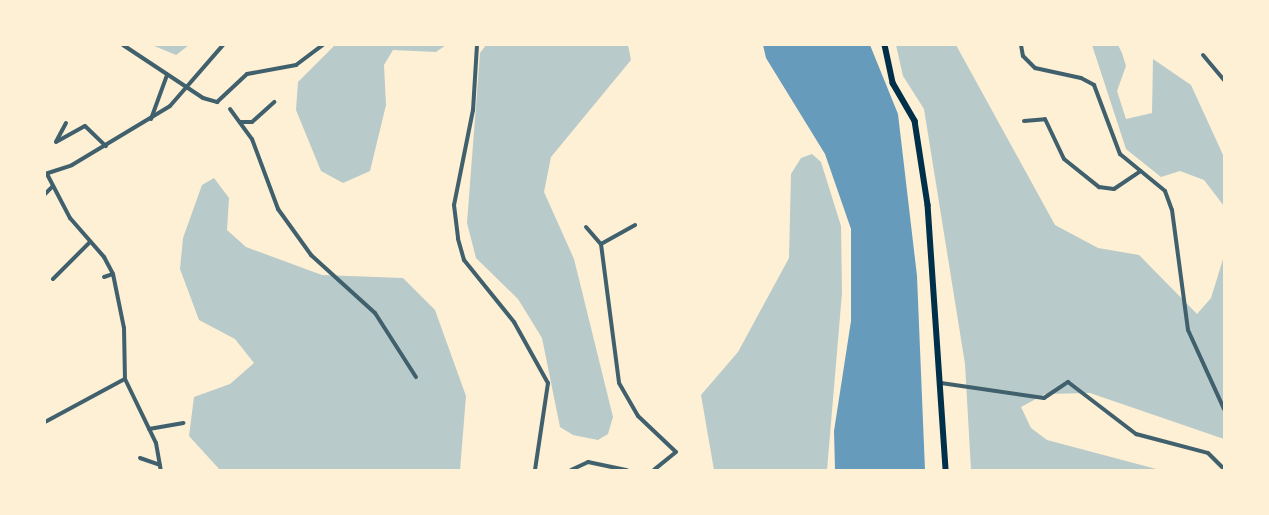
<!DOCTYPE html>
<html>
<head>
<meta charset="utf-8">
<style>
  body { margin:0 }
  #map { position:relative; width:1269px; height:515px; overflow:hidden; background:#fdf0d5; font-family:Lato,sans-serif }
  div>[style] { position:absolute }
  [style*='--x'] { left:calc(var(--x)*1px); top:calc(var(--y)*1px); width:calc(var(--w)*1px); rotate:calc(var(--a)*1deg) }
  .green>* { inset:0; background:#b9caca }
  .water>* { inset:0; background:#669bbc }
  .minor>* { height:4px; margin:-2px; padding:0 2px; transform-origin:2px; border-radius:2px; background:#3f606c }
  .primary>* { height:5.5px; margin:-2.75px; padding:0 2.75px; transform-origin:2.75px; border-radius:2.75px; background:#003049 }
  span { translate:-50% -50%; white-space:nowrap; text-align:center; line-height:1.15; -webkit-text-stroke:4px #fdf0d5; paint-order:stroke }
  .frame { position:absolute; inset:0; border:46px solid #fdf0d5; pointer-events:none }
</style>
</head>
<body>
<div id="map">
  <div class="green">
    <div style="clip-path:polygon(152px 45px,189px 45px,176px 55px)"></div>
    <div style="clip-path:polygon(335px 45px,446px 45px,436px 52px,393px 50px,384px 65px,386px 105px,370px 171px,343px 183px,321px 171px,296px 110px,298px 82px)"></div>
    <div style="clip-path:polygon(486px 45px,628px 45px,631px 60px,551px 157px,544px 192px,574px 259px,613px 417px,608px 434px,598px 440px,573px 435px,560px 427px,542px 338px,518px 299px,476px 258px,467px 223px,480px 53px)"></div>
    <div style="clip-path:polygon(896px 45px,956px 45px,1055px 225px,1098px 248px,1139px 255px,1197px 314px,1211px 298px,1224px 256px,1224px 439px,1090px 393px,1045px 394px,1021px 407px,1031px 428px,1047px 440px,1160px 470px,971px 470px,965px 364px,924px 109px,903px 76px)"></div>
    <div style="clip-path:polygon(1092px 45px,1118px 45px,1122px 53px,1126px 66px,1117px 91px,1126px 119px,1152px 113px,1153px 59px,1191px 85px,1224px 157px,1224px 206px,1204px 180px,1180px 171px,1161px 177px,1126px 149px)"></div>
    <div style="clip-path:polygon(812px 154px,821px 162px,841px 226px,842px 293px,827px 470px,714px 470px,701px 395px,738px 352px,789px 258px,791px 174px,801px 158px)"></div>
    <div style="clip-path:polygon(214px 178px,229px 198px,227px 230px,246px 247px,322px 275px,403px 278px,435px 310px,466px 396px,460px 470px,220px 470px,189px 436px,194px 397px,230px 384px,254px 363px,235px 339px,199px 320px,180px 269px,183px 238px,202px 185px)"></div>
  </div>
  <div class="water">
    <div style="clip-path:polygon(763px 45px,870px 45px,898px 114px,917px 276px,925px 470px,835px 470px,834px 431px,851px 321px,851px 229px,825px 154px,766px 58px)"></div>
  </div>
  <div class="minor">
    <div style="--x:123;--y:45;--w:96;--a:33.5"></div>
    <div style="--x:203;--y:98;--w:15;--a:16"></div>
    <div style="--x:217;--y:102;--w:41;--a:-43"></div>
    <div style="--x:247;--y:74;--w:50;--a:-10.4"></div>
    <div style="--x:296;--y:65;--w:34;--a:-37"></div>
    <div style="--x:477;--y:45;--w:65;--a:93.5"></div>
    <div style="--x:473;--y:110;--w:97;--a:101.3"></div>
    <div style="--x:454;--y:205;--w:34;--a:83"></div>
    <div style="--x:458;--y:239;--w:22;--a:74"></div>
    <div style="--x:464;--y:260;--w:80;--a:51.1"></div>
    <div style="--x:514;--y:322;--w:70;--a:60.9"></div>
    <div style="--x:548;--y:383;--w:88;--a:98.5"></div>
    <div style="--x:1021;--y:45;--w:11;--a:80"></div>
    <div style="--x:1023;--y:56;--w:17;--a:45"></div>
    <div style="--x:1035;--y:68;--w:47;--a:12.3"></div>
    <div style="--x:1081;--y:78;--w:15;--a:28"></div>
    <div style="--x:1094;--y:85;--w:74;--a:69.4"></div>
    <div style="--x:1120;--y:154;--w:58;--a:39.4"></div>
    <div style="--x:1165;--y:191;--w:20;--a:70"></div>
    <div style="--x:1172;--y:210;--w:121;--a:82.4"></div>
    <div style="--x:1188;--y:330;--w:87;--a:65.5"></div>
    <div style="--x:1203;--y:55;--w:33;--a:50"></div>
    <div style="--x:230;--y:109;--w:37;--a:54"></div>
    <div style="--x:252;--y:139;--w:75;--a:69.6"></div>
    <div style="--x:278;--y:209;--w:57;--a:54.3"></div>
    <div style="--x:311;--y:255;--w:86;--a:42.2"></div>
    <div style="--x:375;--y:313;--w:76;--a:57.4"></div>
    <div style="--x:151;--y:119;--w:47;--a:-70"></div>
    <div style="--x:1024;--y:121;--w:21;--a:-5"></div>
    <div style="--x:1045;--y:119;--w:44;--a:64.6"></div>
    <div style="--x:1064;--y:159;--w:45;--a:38.7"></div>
    <div style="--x:1099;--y:187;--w:15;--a:8"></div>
    <div style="--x:1114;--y:189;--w:32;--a:-34"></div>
    <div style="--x:240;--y:122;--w:12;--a:0"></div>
    <div style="--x:252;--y:122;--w:30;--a:-42"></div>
    <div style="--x:66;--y:123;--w:21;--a:118"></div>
    <div style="--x:56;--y:142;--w:33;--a:-29"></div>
    <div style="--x:85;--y:126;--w:29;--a:44"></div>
    <div style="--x:45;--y:174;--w:28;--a:-18"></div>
    <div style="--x:72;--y:165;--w:114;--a:-31"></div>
    <div style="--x:170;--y:106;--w:81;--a:-49"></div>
    <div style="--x:47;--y:174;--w:50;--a:62.4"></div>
    <div style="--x:70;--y:218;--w:52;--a:48.9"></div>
    <div style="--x:104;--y:257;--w:19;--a:62"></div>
    <div style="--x:113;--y:274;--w:55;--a:78.5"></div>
    <div style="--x:124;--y:328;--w:51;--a:88.9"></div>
    <div style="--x:125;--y:379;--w:71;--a:64.2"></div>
    <div style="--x:156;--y:443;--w:27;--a:80"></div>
    <div style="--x:45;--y:194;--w:10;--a:-45"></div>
    <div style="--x:586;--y:227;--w:23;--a:49"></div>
    <div style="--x:601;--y:244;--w:140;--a:82.6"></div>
    <div style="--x:619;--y:383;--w:38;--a:60"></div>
    <div style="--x:638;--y:416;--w:52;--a:43.5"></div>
    <div style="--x:676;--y:452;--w:28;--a:141"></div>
    <div style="--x:601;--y:244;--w:39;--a:-29"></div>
    <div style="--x:104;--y:277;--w:9;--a:-18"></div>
    <div style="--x:53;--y:279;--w:52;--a:-45"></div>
    <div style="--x:941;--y:383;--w:104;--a:8.3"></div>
    <div style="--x:1044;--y:398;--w:29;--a:-34"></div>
    <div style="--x:1068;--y:382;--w:86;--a:37.4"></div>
    <div style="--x:1136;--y:434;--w:74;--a:14.8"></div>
    <div style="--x:1208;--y:453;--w:23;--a:45"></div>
    <div style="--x:45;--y:422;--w:91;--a:-28.3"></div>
    <div style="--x:149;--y:429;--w:35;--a:-10"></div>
    <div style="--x:140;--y:458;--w:21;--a:19"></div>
    <div style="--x:571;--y:470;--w:19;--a:-25"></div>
    <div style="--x:588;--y:462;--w:40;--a:12"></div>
  </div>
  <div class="primary">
    <div style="--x:885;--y:45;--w:39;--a:78"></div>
    <div style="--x:893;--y:83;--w:44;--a:59.9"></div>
    <div style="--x:915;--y:121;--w:85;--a:81.2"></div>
    <div style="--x:928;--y:205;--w:266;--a:86.1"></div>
  </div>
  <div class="frame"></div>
</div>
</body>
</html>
